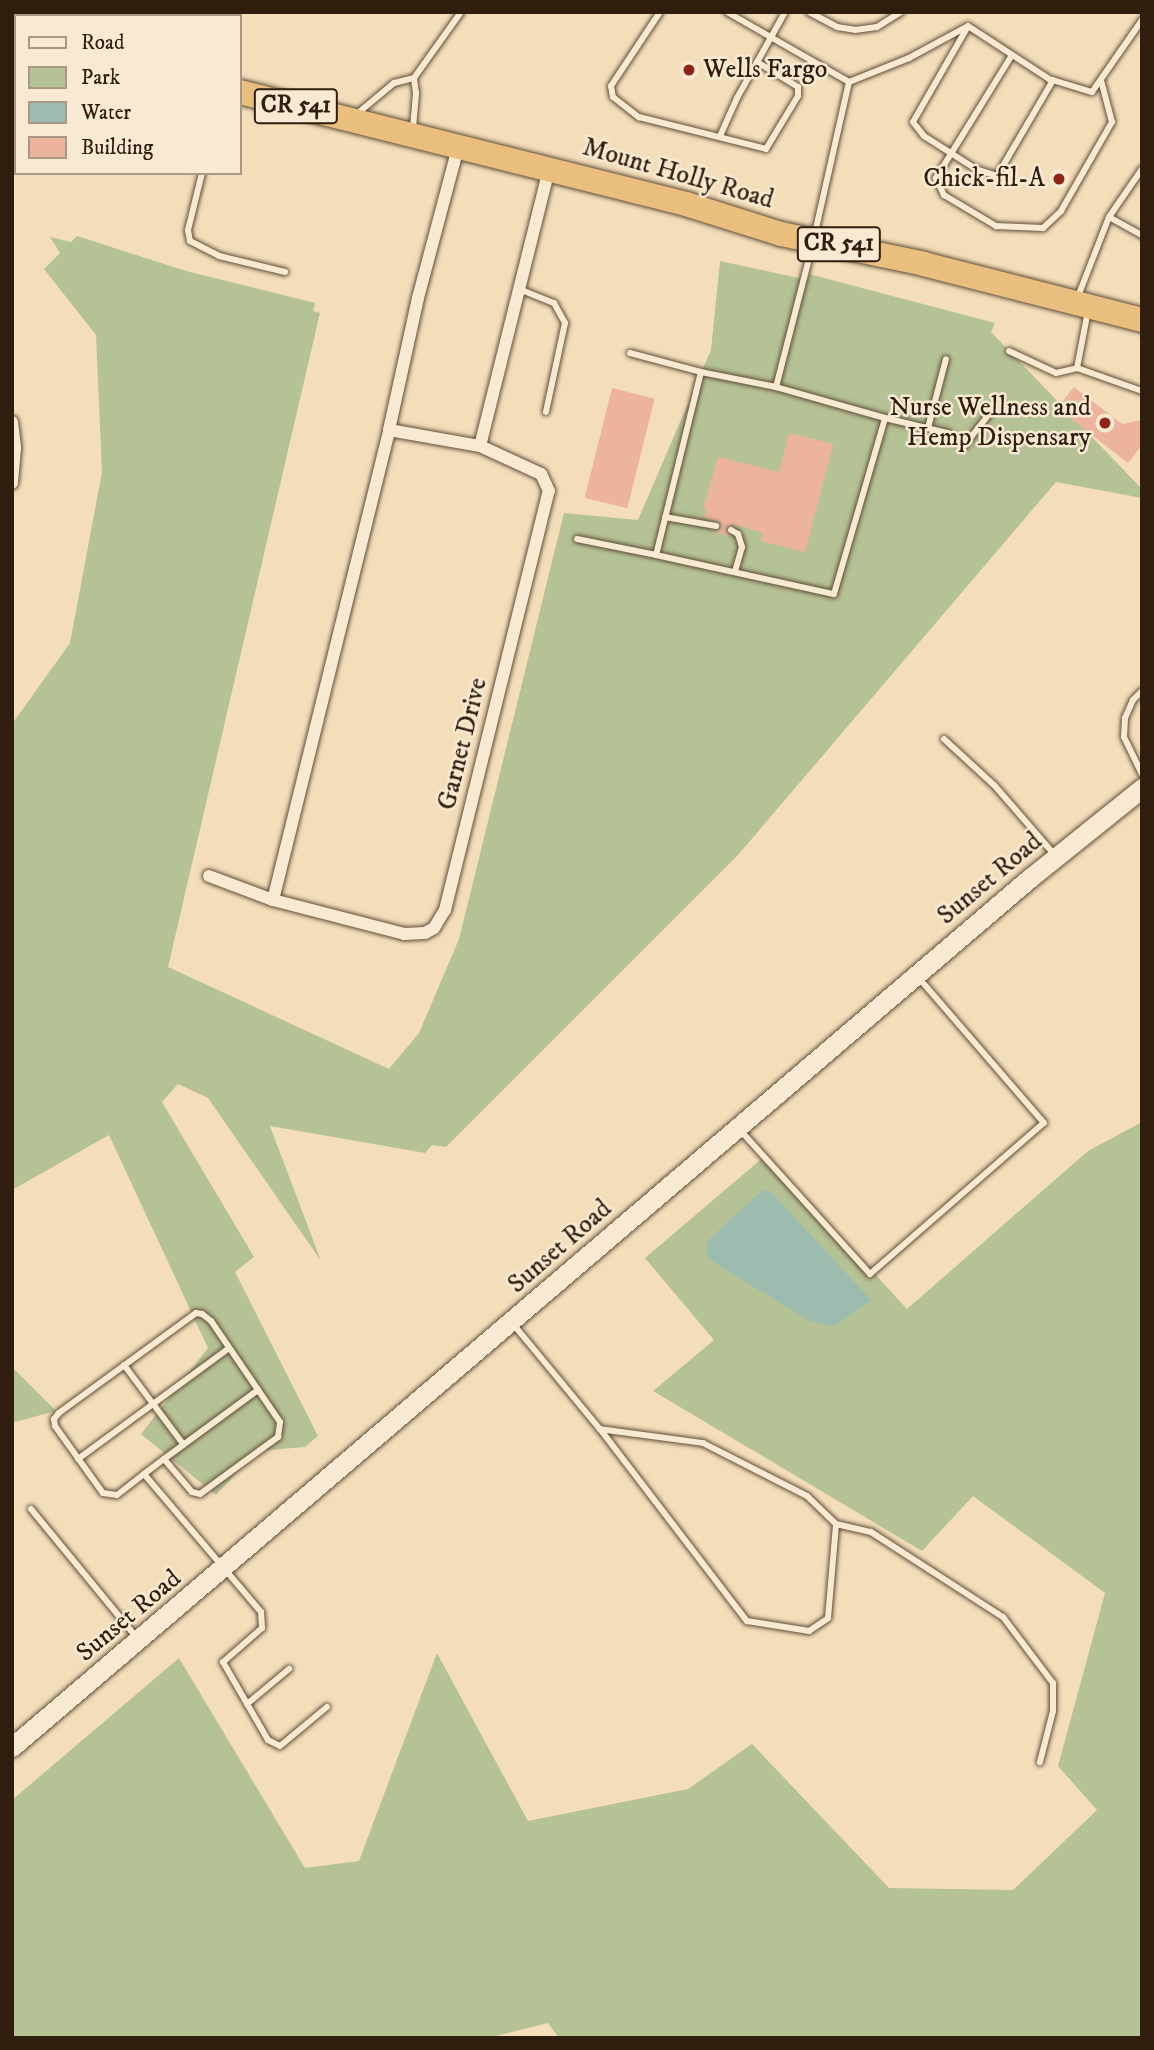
<!DOCTYPE html>
<html>
<head>
<meta charset="utf-8">
<style>
  body { margin:0 }
  #map { position:relative; width:1154px; height:2050px; overflow:hidden; background:#f4deba; font-family:"IM FELL DW Pica",serif }
  div>[style] { position:absolute }
  [style*='--x'] { left:calc(var(--x)*1px); top:calc(var(--y)*1px); width:calc(var(--w)*1px); rotate:calc(var(--a)*1deg) }
  .green>* { inset:0; background:#b5c295 }
  .water>* { inset:0; background:#9cbcb0 }
  .building>* { inset:0; background:#edb49d; transform-origin:0 0 }
  .roads { filter:drop-shadow(0 0 2px #604d39) drop-shadow(0 0 2px #604d39) }
  .lane>* { height:6px; margin:-3px; padding:0 3px; transform-origin:3px; border-radius:3px; background:#f8ead2 }
  .street>* { height:12px; margin:-6px; padding:0 6px; transform-origin:6px; border-radius:6px; background:#f8ead2 }
  .secondary>* { height:19px; margin:-9.5px; padding:0 9.5px; transform-origin:9.5px; border-radius:9.5px; background:#f8ead2 }
  .highway>* { height:24px; margin:-12px; padding:0 12px; transform-origin:12px; border-radius:12px; background:#eabf7d }
  .dots>* { width:19px; height:19px; translate:-50% -50%; box-sizing:border-box; border:4px solid #f8ead2; border-radius:50% }
  span { translate:-50% -50%; white-space:nowrap; text-align:center; line-height:1.15; -webkit-text-stroke:5px #f8ead2; paint-order:stroke }
  .shield-label span { padding:2px 5px; background:#f8ead2; border:2px solid; border-radius:5px; -webkit-text-stroke-width:0 }
  .shield-label { font-size:24px; color:#2f1d0e; font-weight:700 }
  .poi-label { font-size:26px; color:#2f1d0e }
  .left { translate:0 -50%; text-align:left }
  .right { translate:-100% -50%; text-align:right }
  .street-label { font-size:26px; color:#2f1d0e }
  .frame { position:absolute; inset:0; border:14px solid #2f1d0e; pointer-events:none }
  .legend { position:absolute; left:14px; top:14px; width:228px; height:161px; box-sizing:border-box; background:#f8ead2; border:2px solid #a89884; margin:0; padding:9px 12px; list-style:none; font-size:21px; color:#2f1d0e }
  .legend li { display:flex; align-items:center; gap:14px; height:35px }
  .legend b { width:35px; border:2px solid #a89884 }
</style>
</head>
<body>
<div id="map">
  <div class="green">
    <div style="clip-path:polygon(77px 236px,186px 271px,315px 303px,313px 311px,320px 313px,168px 967px,389px 1069px,419px 1033px,459px 939px,564px 513px,638px 520px,711px 350px,720px 261px,808px 280px,809px 274px,995px 323px,991px 332px,1142px 489px,1142px 498px,1056px 482px,738px 855px,446px 1147px,432px 1145px,425px 1153px,270px 1126px,321px 1261px,208px 1098px,178px 1084px,162px 1102px,254px 1257px,235px 1272px,318px 1436px,305px 1447px,257px 1451px,216px 1495px,141px 1434px,208px 1348px,109px 1135px,12px 1190px,12px 724px,70px 643px,102px 472px,96px 335px,44px 269px,60px 253px,50px 237px,71px 242px)"></div>
    <div style="clip-path:polygon(1142px 1122px,1142px 2038px,559px 2038px,548px 2023px,488px 2038px,12px 2038px,12px 1800px,179px 1658px,305px 1868px,359px 1861px,437px 1653px,528px 1821px,688px 1789px,752px 1744px,889px 1888px,1013px 1890px,1097px 1810px,1058px 1766px,1105px 1593px,973px 1496px,922px 1551px,653px 1391px,714px 1340px,645px 1258px,766px 1155px,907px 1309px,1088px 1151px)"></div>
    <div style="clip-path:polygon(12px 1367px,56px 1411px,15px 1422px,12px 1420px)"></div>
  </div>
  <div class="water">
    <div style="clip-path:polygon(769px 1190px,871px 1300px,833px 1327px,810px 1321px,715px 1263px,706px 1254px,707px 1242px,721px 1228px,762px 1191px)"></div>
  </div>
  <div class="building">
    <div style="clip-path:polygon(1074px 387px,1122px 424px,1142px 420px,1142px 445px,1128px 463px,1057px 408px)"></div>
    <div style="left:612px;top:388px;width:44px;height:113px;rotate:14deg"></div>
    <div style="clip-path:polygon(789px 433px,833px 444px,805px 552px,761px 541px,763px 533px,732px 524px,725px 529px,729px 536px,715px 532px,721px 529px,721px 523px,704px 517px,706px 509px,703px 508px,718px 457px,779px 472px)"></div>
  </div>
  <div class="roads">
    <div class="lane">
      <div style="--x:660;--y:12;--w:89;--a:123.5"></div>
      <div style="--x:611;--y:86;--w:11;--a:80"></div>
      <div style="--x:613;--y:97;--w:33;--a:38"></div>
      <div style="--x:639;--y:117;--w:131;--a:14.1"></div>
      <div style="--x:766;--y:149;--w:62;--a:-58.9"></div>
      <div style="--x:798;--y:96;--w:9;--a:-90"></div>
      <div style="--x:798;--y:87;--w:48;--a:-148.6"></div>
      <div style="--x:727;--y:12;--w:141;--a:29.8"></div>
      <div style="--x:849;--y:82;--w:159;--a:102.7"></div>
      <div style="--x:809;--y:12;--w:32;--a:28"></div>
      <div style="--x:837;--y:27;--w:18;--a:9"></div>
      <div style="--x:855;--y:30;--w:22;--a:-8"></div>
      <div style="--x:877;--y:27;--w:28;--a:-32"></div>
      <div style="--x:967;--y:28;--w:108;--a:119.9"></div>
      <div style="--x:913;--y:122;--w:18;--a:52"></div>
      <div style="--x:924;--y:136;--w:62;--a:32.4"></div>
      <div style="--x:976;--y:169;--w:22;--a:18"></div>
      <div style="--x:997;--y:176;--w:111;--a:-59.7"></div>
      <div style="--x:1012;--y:55;--w:145;--a:121.7"></div>
      <div style="--x:936;--y:178;--w:19;--a:65"></div>
      <div style="--x:944;--y:195;--w:61;--a:30.8"></div>
      <div style="--x:996;--y:226;--w:47;--a:2.4"></div>
      <div style="--x:1043;--y:228;--w:25;--a:-43"></div>
      <div style="--x:1061;--y:211;--w:103;--a:-60.2"></div>
      <div style="--x:1112;--y:122;--w:43;--a:-104.7"></div>
      <div style="--x:849;--y:82;--w:65;--a:-21.8"></div>
      <div style="--x:909;--y:58;--w:67;--a:-28.5"></div>
      <div style="--x:968;--y:26;--w:97;--a:33.2"></div>
      <div style="--x:1049;--y:79;--w:45;--a:16.8"></div>
      <div style="--x:1092;--y:92;--w:88;--a:-55.2"></div>
      <div style="--x:358;--y:113;--w:47;--a:-39.8"></div>
      <div style="--x:394;--y:83;--w:21;--a:-14"></div>
      <div style="--x:414;--y:78;--w:81;--a:-54.5"></div>
      <div style="--x:413;--y:128;--w:35;--a:-85"></div>
      <div style="--x:416;--y:93;--w:15;--a:-98"></div>
      <div style="--x:720;--y:136;--w:42;--a:-65.9"></div>
      <div style="--x:737;--y:98;--w:98;--a:-60.8"></div>
      <div style="--x:202;--y:173;--w:59;--a:103.8"></div>
      <div style="--x:188;--y:230;--w:11;--a:80"></div>
      <div style="--x:190;--y:241;--w:33;--a:27"></div>
      <div style="--x:219;--y:256;--w:68;--a:13.6"></div>
      <div style="--x:1109;--y:217;--w:38;--a:29"></div>
      <div style="--x:519;--y:289;--w:38;--a:22"></div>
      <div style="--x:554;--y:303;--w:23;--a:61"></div>
      <div style="--x:565;--y:323;--w:91;--a:102.1"></div>
      <div style="--x:1077;--y:299;--w:88;--a:-68.7"></div>
      <div style="--x:1109;--y:217;--w:58;--a:-55.5"></div>
      <div style="--x:1009;--y:351;--w:52;--a:25.1"></div>
      <div style="--x:1056;--y:373;--w:22;--a:-13"></div>
      <div style="--x:1077;--y:368;--w:69;--a:19.5"></div>
      <div style="--x:630;--y:353;--w:73;--a:15"></div>
      <div style="--x:1077;--y:368;--w:58;--a:-79.1"></div>
      <div style="--x:776;--y:387;--w:76;--a:-168.7"></div>
      <div style="--x:701;--y:372;--w:188;--a:103.8"></div>
      <div style="--x:656;--y:555;--w:182;--a:12.4"></div>
      <div style="--x:834;--y:594;--w:183;--a:-73.8"></div>
      <div style="--x:885;--y:418;--w:113;--a:-164.1"></div>
      <div style="--x:776;--y:387;--w:145;--a:-75.6"></div>
      <div style="--x:885;--y:418;--w:65;--a:13.4"></div>
      <div style="--x:948;--y:433;--w:21;--a:39"></div>
      <div style="--x:964;--y:446;--w:42;--a:-51.8"></div>
      <div style="--x:928;--y:428;--w:71;--a:-75.4"></div>
      <div style="--x:665;--y:517;--w:52;--a:10"></div>
      <div style="--x:731;--y:530;--w:8;--a:30"></div>
      <div style="--x:738;--y:534;--w:14;--a:73"></div>
      <div style="--x:742;--y:547;--w:26;--a:106"></div>
      <div style="--x:577;--y:539;--w:81;--a:11.4"></div>
      <div style="--x:1142;--y:691;--w:13;--a:135"></div>
      <div style="--x:1133;--y:700;--w:20;--a:114"></div>
      <div style="--x:1125;--y:718;--w:19;--a:93"></div>
      <div style="--x:1124;--y:737;--w:41;--a:64.1"></div>
      <div style="--x:944;--y:739;--w:69;--a:42.7"></div>
      <div style="--x:995;--y:786;--w:90;--a:49.1"></div>
      <div style="--x:740;--y:1130;--w:194;--a:47.9"></div>
      <div style="--x:870;--y:1274;--w:230;--a:-41"></div>
      <div style="--x:1044;--y:1123;--w:194;--a:-130.8"></div>
      <div style="--x:513;--y:1324;--w:136;--a:50.4"></div>
      <div style="--x:600;--y:1429;--w:242;--a:52.6"></div>
      <div style="--x:747;--y:1621;--w:63;--a:9.2"></div>
      <div style="--x:809;--y:1631;--w:23;--a:-34"></div>
      <div style="--x:828;--y:1618;--w:94;--a:-85.1"></div>
      <div style="--x:836;--y:1524;--w:40;--a:-136"></div>
      <div style="--x:807;--y:1496;--w:117;--a:-153"></div>
      <div style="--x:703;--y:1443;--w:104;--a:-172.3"></div>
      <div style="--x:124;--y:1365;--w:99;--a:53.2"></div>
      <div style="--x:78;--y:1459;--w:187;--a:-36.3"></div>
      <div style="--x:164;--y:1459;--w:117;--a:-36.3"></div>
      <div style="--x:144;--y:1474;--w:25;--a:-37"></div>
      <div style="--x:164;--y:1459;--w:43;--a:49.7"></div>
      <div style="--x:192;--y:1492;--w:8;--a:14"></div>
      <div style="--x:200;--y:1494;--w:97;--a:-36.2"></div>
      <div style="--x:278;--y:1437;--w:15;--a:-82"></div>
      <div style="--x:280;--y:1422;--w:122;--a:-124.3"></div>
      <div style="--x:211;--y:1321;--w:11;--a:-142"></div>
      <div style="--x:202;--y:1314;--w:6;--a:-171"></div>
      <div style="--x:196;--y:1313;--w:170;--a:143.9"></div>
      <div style="--x:59;--y:1413;--w:8;--a:130"></div>
      <div style="--x:54;--y:1419;--w:7;--a:82"></div>
      <div style="--x:55;--y:1426;--w:82;--a:54.4"></div>
      <div style="--x:103;--y:1493;--w:14;--a:8"></div>
      <div style="--x:117;--y:1495;--w:34;--a:-38"></div>
      <div style="--x:144;--y:1474;--w:181;--a:49.7"></div>
      <div style="--x:261;--y:1612;--w:16;--a:86"></div>
      <div style="--x:262;--y:1628;--w:52;--a:138.9"></div>
      <div style="--x:223;--y:1662;--w:90;--a:60"></div>
      <div style="--x:268;--y:1740;--w:13;--a:27"></div>
      <div style="--x:280;--y:1746;--w:61;--a:-39.7"></div>
      <div style="--x:31;--y:1509;--w:166;--a:50.6"></div>
      <div style="--x:836;--y:1524;--w:36;--a:13"></div>
      <div style="--x:871;--y:1532;--w:157;--a:32.8"></div>
      <div style="--x:1003;--y:1617;--w:83;--a:52.9"></div>
      <div style="--x:1053;--y:1683;--w:28;--a:90"></div>
      <div style="--x:1053;--y:1711;--w:53;--a:104.3"></div>
      <div style="--x:247;--y:1704;--w:55;--a:-39.8"></div>
    </div>
    <div class="street">
      <div style="--x:12;--y:422;--w:26;--a:83"></div>
      <div style="--x:15;--y:448;--w:35;--a:95"></div>
      <div style="--x:480;--y:446;--w:284;--a:-76"></div>
      <div style="--x:209;--y:876;--w:68;--a:20.6"></div>
      <div style="--x:273;--y:900;--w:135;--a:14.5"></div>
      <div style="--x:404;--y:934;--w:21;--a:-3"></div>
      <div style="--x:425;--y:933;--w:10;--a:-29"></div>
      <div style="--x:434;--y:928;--w:21;--a:-59"></div>
      <div style="--x:445;--y:910;--w:432;--a:-76.1"></div>
      <div style="--x:549;--y:491;--w:19;--a:-115"></div>
      <div style="--x:541;--y:474;--w:67;--a:-155.3"></div>
      <div style="--x:480;--y:446;--w:92;--a:-170"></div>
      <div style="--x:273;--y:900;--w:484;--a:-76.1"></div>
      <div style="--x:389;--y:430;--w:135;--a:-77.6"></div>
      <div style="--x:418;--y:298;--w:155;--a:-75.1"></div>
    </div>
    <div class="secondary">
      <div style="--x:12;--y:1747;--w:1338;--a:-40.49"></div>
      <div style="--x:1030;--y:878;--w:144;--a:-38.8"></div>
    </div>
    <div class="highway">
      <div style="--x:12;--y:34;--w:4;--a:14"></div>
      <div style="--x:240;--y:92;--w:460;--a:14.1"></div>
      <div style="--x:686;--y:204;--w:100;--a:17.5"></div>
      <div style="--x:781;--y:234;--w:146;--a:11.8"></div>
      <div style="--x:924;--y:264;--w:225;--a:14.4"></div>
    </div>
  </div>
  <div class="dots">
    <div style="left:689px;top:70px;background:#8f2418"></div>
    <div style="left:1059px;top:179px;background:#8f2418"></div>
    <div style="left:1105px;top:423px;background:#8f2418"></div>
  </div>
  <div class="shield-label">
    <span style="left:296px;top:106px">CR 541</span>
    <span style="left:839px;top:244px">CR 541</span>
  </div>
  <div class="poi-label">
    <span class="left" style="left:703px;top:70px">Wells Fargo</span>
    <span class="right" style="left:1045px;top:179px">Chick-fil-A</span>
    <span class="right" style="left:1091px;top:423px">Nurse Wellness and<br>Hemp Dispensary</span>
  </div>
  <div class="street-label">
    <span style="left:678px;top:174px;rotate:16deg">Mount Holly Road</span>
    <span style="left:463px;top:744px;rotate:-76deg">Garnet Drive</span>
    <span style="left:990px;top:879px;rotate:-40deg">Sunset Road</span>
    <span style="left:560px;top:1247px;rotate:-41deg">Sunset Road</span>
    <span style="left:129px;top:1616px;rotate:-40deg">Sunset Road</span>
  </div>
  <div class="frame"></div>
  <ul class="legend">
  <li><b style="height:9px;background:#f8ead2"></b>Road</li>
  <li><b style="height:19px;background:#b5c295"></b>Park</li>
  <li><b style="height:19px;background:#9cbcb0"></b>Water</li>
  <li><b style="height:19px;background:#edb49d"></b>Building</li>
  </ul>
</div>
</body>
</html>
